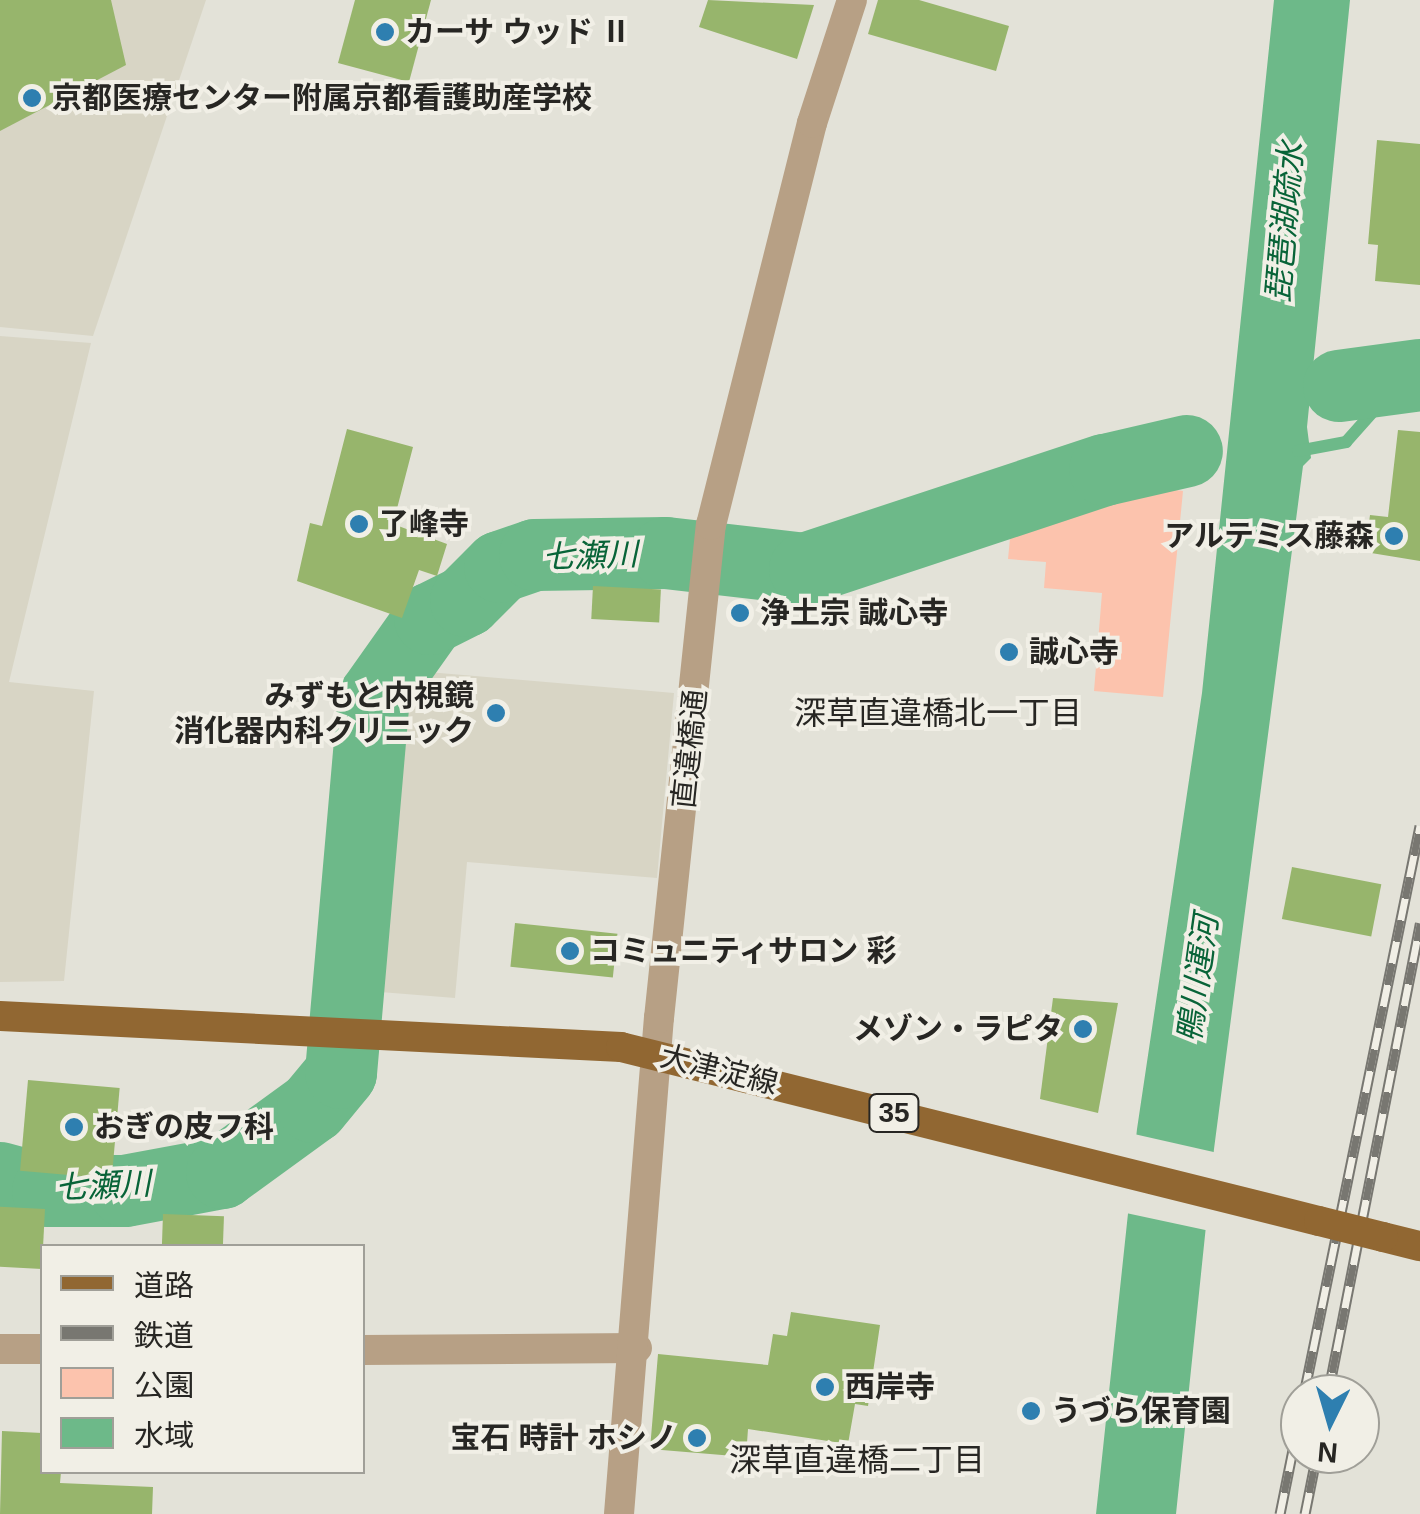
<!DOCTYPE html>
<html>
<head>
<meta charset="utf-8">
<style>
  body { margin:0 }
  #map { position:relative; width:1420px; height:1514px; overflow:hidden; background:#e3e2d8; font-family:Arial,"Noto Sans JP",sans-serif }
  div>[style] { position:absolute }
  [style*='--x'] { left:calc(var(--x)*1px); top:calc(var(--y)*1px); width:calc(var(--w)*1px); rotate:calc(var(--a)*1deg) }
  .built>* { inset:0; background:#d8d5c5 }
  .green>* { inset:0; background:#fcc3ad }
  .water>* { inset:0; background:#6db989 }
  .pier>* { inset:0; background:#e3e2d8 }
  .stream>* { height:12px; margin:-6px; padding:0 6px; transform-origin:6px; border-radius:6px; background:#6db989 }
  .river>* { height:72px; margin:-36px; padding:0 36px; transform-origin:36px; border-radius:36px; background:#6db989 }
  .building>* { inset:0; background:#97b56c; transform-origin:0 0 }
  .street>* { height:30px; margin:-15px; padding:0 15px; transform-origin:15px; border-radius:15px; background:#b7a085 }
  .primary>* { height:30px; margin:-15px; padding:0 15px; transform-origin:15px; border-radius:15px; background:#916732 }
  .rail>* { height:11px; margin-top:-5.5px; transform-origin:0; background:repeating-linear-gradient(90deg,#f1efe6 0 22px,#787771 0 44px); box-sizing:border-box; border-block:2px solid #787771 }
  .primary-bridge>* { height:30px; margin:-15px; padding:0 15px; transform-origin:15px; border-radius:15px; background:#916732 }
  .dots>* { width:28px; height:28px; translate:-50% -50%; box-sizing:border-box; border:5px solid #f1efe6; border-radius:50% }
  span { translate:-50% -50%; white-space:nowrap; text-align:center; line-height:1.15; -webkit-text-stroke:8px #f1efe6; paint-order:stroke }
  .shield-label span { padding:2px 8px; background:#f1efe6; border:2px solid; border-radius:8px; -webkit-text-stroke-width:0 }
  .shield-label { font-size:28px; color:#272623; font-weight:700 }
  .poi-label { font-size:30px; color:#272623; font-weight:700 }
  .left { translate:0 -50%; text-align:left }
  .right { translate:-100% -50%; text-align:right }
  .street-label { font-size:30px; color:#272623 }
  .water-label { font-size:32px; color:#086438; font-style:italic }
  .neighbourhood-label { font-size:32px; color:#272623 }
  .legend { position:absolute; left:40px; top:1244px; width:325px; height:230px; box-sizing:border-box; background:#f1efe6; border:2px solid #a09f98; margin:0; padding:12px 18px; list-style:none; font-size:30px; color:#272623 }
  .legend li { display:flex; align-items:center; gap:20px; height:50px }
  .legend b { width:50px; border:2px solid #a09f98 }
  .north { position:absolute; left:1280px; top:1374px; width:100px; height:100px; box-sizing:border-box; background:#f1efe6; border:2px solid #a09f98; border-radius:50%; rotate:185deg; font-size:28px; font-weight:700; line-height:40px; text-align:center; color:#272623 }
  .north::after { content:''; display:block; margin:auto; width:35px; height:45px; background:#2e7fb0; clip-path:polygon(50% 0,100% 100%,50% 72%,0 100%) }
</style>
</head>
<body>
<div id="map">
  <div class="built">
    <div style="clip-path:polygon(0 0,206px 0,93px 336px,0 327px)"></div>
    <div style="clip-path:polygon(0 336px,91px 343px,9px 682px,94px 691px,64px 981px,0 982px)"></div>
    <div style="clip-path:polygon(416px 671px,674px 693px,657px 878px,467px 862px,455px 998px,368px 991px,392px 713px)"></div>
  </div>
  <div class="green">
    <div style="clip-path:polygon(1137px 485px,1183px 491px,1163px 697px,1094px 691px,1102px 593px,1044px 588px,1046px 562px,1008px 559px,1011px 528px)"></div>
  </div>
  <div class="water">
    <div style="clip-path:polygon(1274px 0,1350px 0,1307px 427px,1311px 458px,1303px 466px,1214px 1149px,1176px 1514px,1096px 1514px,1137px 1129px,1202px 693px)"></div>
  </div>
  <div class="pier">
    <div style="clip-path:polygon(1134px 1134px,1218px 1153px,1210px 1231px,1126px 1213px)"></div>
  </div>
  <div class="stream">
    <div style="--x:1298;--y:451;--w:49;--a:-10.6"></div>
    <div style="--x:1346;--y:442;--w:86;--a:-48.3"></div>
  </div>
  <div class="river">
    <div style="--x:1339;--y:386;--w:82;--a:-7.7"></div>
    <div style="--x:0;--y:1178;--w:50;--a:15.2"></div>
    <div style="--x:48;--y:1191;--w:77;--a:0"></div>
    <div style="--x:125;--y:1191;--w:99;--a:-10.5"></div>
    <div style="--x:222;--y:1173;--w:112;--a:-36"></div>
    <div style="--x:313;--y:1107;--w:44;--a:-50.5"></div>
    <div style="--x:341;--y:1073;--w:376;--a:-85"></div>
    <div style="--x:374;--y:698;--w:97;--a:-54.7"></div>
    <div style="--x:430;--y:619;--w:40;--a:-26.6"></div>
    <div style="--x:466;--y:601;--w:48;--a:-45"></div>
    <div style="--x:500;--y:567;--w:37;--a:-19"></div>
    <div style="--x:535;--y:555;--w:131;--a:-0.9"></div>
    <div style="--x:666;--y:553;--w:140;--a:6.6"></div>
    <div style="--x:805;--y:569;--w:316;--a:-18.3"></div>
    <div style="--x:1105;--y:470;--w:84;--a:-13"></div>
  </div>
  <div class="building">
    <div style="clip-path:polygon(0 0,111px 0,126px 65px,0 131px)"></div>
    <div style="clip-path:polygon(355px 0,431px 0,409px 82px,338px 63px)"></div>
    <div style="clip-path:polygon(708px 0,814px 5px,797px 59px,699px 27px)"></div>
    <div style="clip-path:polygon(878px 0,919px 0,1009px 26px,996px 71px,868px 34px)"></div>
    <div style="clip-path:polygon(1377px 140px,1420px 144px,1420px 285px,1375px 281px,1378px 245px,1368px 244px)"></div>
    <div style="clip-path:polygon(347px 429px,413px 447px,393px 524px,447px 544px,437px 576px,419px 570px,402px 618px,297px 581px,310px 523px,322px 526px)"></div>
    <div style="clip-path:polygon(1398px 430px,1420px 432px,1420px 561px,1365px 552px,1370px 515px,1388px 517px)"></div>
    <div style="left:593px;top:586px;width:68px;height:33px;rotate:3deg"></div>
    <div style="left:1292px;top:867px;width:91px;height:53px;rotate:11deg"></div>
    <div style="left:515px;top:923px;width:103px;height:44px;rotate:6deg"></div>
    <div style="clip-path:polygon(1053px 998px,1118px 1003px,1098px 1113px,1040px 1099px)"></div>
    <div style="left:28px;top:1080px;width:92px;height:91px;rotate:5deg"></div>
    <div style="left:45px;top:1209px;width:60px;height:45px;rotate:93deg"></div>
    <div style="left:163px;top:1214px;width:61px;height:32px;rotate:2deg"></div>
    <div style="clip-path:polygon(791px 1312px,880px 1325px,868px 1406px,855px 1404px,848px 1444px,748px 1429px,746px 1457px,650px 1449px,658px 1354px,768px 1365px,773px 1334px,787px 1336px)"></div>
    <div style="clip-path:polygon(2px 1431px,42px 1433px,42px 1472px,61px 1472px,60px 1483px,153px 1487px,152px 1514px,0 1514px)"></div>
  </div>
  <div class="street">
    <div style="--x:0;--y:1349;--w:42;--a:0"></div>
    <div style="--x:362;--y:1350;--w:275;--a:-0.4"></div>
    <div style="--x:619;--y:1514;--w:498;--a:-85.4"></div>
    <div style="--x:659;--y:1018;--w:496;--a:-84"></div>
    <div style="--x:711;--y:525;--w:414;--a:-75.9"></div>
    <div style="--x:812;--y:123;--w:129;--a:-72"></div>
  </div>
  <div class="primary">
    <div style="--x:0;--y:1016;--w:622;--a:2.86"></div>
    <div style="--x:621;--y:1047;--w:719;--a:14"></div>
    <div style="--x:1383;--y:1237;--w:38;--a:14"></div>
  </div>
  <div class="rail">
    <div style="--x:1304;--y:1394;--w:580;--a:-78.46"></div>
    <div style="--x:1328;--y:1394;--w:480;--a:-78.9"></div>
    <div style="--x:1280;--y:1514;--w:101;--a:-78.6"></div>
    <div style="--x:1305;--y:1514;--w:61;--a:-78.7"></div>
  </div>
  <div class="primary-bridge">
    <div style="--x:1319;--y:1221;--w:66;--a:14"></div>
  </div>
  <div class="dots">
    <div style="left:385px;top:32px;background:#2e7fb0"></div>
    <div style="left:32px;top:98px;background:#2e7fb0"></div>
    <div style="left:359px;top:524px;background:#2e7fb0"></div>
    <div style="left:1394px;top:536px;background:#2e7fb0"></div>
    <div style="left:740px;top:613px;background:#2e7fb0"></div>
    <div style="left:1009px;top:652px;background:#2e7fb0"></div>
    <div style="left:496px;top:713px;background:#2e7fb0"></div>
    <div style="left:570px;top:951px;background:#2e7fb0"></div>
    <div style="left:1083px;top:1029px;background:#2e7fb0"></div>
    <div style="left:74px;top:1127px;background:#2e7fb0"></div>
    <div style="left:825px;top:1387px;background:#2e7fb0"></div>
    <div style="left:1031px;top:1411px;background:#2e7fb0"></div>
    <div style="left:697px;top:1438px;background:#2e7fb0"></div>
  </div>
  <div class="shield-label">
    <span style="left:894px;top:1113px">35</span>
  </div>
  <div class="poi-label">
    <span class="left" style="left:405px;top:32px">カーサ ウッド Ⅱ</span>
    <span class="left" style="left:52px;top:98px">京都医療センター附属京都看護助産学校</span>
    <span class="left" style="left:379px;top:524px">了峰寺</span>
    <span class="right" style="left:1374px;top:536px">アルテミス藤森</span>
    <span class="left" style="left:760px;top:613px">浄土宗 誠心寺</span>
    <span class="left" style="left:1029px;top:652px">誠心寺</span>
    <span class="right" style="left:474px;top:713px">みずもと内視鏡<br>消化器内科クリニック</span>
    <span class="left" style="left:590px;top:951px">コミュニティサロン 彩</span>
    <span class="right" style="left:1063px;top:1029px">メゾン・ラピタ</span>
    <span class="left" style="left:94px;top:1127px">おぎの皮フ科</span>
    <span class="left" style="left:845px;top:1387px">西岸寺</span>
    <span class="left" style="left:1051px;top:1411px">うづら保育園</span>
    <span class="right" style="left:677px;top:1438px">宝石 時計 ホシノ</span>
  </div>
  <div class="street-label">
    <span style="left:690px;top:749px;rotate:-84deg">直違橋通</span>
    <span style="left:719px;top:1070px;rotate:14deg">大津淀線</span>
  </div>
  <div class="water-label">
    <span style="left:1285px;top:222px;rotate:-85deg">琵琶湖疏水</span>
    <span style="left:590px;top:556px;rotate:-2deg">七瀬川</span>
    <span style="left:1198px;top:979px;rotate:-82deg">鴨川運河</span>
    <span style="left:103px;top:1186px;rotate:-3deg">七瀬川</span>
  </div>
  <div class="neighbourhood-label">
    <span style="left:938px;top:713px">深草直違橋北一丁目</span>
    <span style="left:857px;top:1460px">深草直違橋二丁目</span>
  </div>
  <ul class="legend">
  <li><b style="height:12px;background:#916732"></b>道路</li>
  <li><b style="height:12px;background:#787771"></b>鉄道</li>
  <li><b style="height:28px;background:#fcc3ad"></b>公園</li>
  <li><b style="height:28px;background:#6db989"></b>水域</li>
  </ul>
  <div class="north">N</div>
</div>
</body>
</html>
